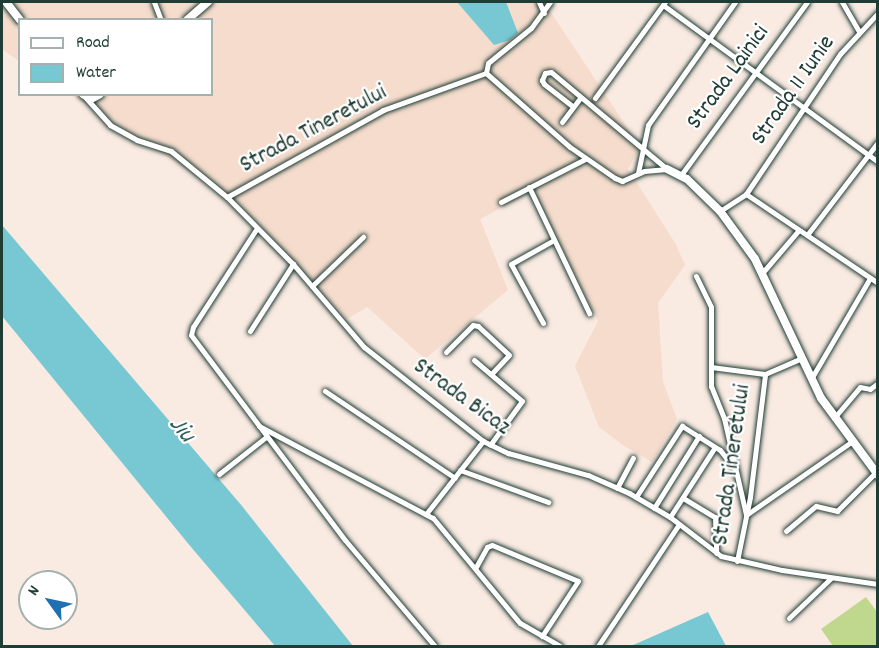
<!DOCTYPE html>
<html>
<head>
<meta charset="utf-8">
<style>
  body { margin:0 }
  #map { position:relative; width:879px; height:648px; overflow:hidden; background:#f9eae2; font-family:Dekko,sans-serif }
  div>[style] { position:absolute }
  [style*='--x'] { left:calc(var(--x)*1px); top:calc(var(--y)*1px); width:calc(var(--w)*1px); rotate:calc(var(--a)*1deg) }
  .built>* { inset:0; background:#f5dccd }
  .green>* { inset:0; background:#c0d88e }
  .water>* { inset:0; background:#78c8d3 }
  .roads { filter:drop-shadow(0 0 2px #1f3d34) drop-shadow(0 0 2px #1f3d34) }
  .street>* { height:5px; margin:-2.5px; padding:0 2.5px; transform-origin:2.5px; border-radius:2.5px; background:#fff }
  .secondary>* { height:8px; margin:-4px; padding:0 4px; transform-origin:4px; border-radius:4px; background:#fff }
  span { translate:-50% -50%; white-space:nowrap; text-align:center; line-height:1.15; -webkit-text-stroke:4.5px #fff; paint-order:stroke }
  .street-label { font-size:24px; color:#1f3d34 }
  .water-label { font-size:26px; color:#35605c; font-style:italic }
  .frame { position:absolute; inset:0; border:3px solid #1f3d34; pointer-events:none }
  .legend { position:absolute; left:18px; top:18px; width:195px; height:78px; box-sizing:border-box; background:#fff; border:2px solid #a5b1ae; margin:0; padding:8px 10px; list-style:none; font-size:18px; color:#1f3d34 }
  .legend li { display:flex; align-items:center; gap:12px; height:30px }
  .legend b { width:30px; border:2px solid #a5b1ae }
  .north { position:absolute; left:18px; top:570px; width:60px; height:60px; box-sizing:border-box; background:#fff; border:2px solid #a5b1ae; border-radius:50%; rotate:303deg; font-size:16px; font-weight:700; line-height:24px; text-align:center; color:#1f3d34 }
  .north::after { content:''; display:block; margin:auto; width:21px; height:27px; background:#1f6fb2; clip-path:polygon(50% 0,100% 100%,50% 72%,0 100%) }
</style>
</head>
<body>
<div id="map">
  <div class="built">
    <div style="clip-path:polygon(2px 2px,544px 2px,640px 147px,628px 169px,675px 243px,685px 265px,658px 303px,663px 382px,677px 419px,652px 462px,623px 445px,599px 427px,575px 366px,598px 321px,534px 191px,480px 219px,508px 290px,425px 359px,367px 307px,347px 319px,240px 204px,71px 95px,212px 94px,212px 20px,20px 20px,19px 61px,2px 49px)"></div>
  </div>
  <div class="green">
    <div style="clip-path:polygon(866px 597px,877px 612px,877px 646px,833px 646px,821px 629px)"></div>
  </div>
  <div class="water">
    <div style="clip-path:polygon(457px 2px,506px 2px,518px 33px,510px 40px,494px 45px)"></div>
    <div style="clip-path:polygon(2px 225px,242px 506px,353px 646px,275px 646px,191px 547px,2px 316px)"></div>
    <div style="clip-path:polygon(708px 612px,726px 646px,631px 646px)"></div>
  </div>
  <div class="roads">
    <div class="street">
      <div style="--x:154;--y:2;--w:19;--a:69"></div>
      <div style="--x:539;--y:2;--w:12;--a:66"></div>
      <div style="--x:550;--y:2;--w:32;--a:126"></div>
      <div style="--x:531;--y:28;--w:55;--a:140.9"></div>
      <div style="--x:488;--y:63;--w:10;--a:101"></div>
      <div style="--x:486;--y:73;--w:112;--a:41.4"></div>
      <div style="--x:570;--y:147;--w:55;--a:34.6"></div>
      <div style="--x:615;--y:178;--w:8;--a:23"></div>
      <div style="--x:622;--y:181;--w:24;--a:-24"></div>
      <div style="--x:644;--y:171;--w:23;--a:-5"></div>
      <div style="--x:667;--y:169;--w:151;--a:-140.1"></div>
      <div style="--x:551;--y:72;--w:6;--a:171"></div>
      <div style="--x:545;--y:73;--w:8;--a:113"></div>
      <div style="--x:542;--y:80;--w:4;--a:63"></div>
      <div style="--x:544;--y:84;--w:37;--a:38"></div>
      <div style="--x:842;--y:2;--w:34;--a:60"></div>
      <div style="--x:663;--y:5;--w:266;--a:36.1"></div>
      <div style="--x:86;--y:98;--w:36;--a:48"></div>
      <div style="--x:110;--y:125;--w:31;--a:29"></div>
      <div style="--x:137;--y:140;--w:36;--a:18"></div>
      <div style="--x:171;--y:151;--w:72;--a:39.4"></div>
      <div style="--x:227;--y:197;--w:94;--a:45.4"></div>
      <div style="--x:293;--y:264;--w:109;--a:49.5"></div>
      <div style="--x:364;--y:347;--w:152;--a:38.3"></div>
      <div style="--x:483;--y:441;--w:28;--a:26"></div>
      <div style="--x:508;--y:453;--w:83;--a:15.4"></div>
      <div style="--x:588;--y:475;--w:45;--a:23.7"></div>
      <div style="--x:629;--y:493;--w:48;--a:30.3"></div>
      <div style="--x:670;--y:517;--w:64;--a:37.4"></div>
      <div style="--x:721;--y:556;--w:63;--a:12.9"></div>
      <div style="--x:782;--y:570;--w:97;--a:8.3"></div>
      <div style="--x:595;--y:98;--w:119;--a:-53.9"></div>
      <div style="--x:562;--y:122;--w:31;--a:-53"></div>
      <div style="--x:638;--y:173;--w:49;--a:-78.2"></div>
      <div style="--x:648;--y:125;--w:151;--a:-54.7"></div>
      <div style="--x:681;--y:175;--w:214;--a:-53.9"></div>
      <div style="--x:529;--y:187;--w:140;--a:64.5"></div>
      <div style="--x:746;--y:194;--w:159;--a:34"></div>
      <div style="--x:227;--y:197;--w:179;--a:-29.1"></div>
      <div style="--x:383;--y:110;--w:109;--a:-19.8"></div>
      <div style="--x:501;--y:202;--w:94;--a:-27.1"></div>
      <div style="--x:720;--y:211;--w:31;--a:-33"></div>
      <div style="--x:746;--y:194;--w:169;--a:-56.1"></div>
      <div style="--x:840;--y:54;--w:56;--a:-47.2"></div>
      <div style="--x:257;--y:228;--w:118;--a:122.9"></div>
      <div style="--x:193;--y:327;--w:8;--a:104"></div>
      <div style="--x:191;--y:335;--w:256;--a:53.1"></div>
      <div style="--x:345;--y:540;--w:139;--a:49.7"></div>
      <div style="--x:807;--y:235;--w:117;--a:-52.6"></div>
      <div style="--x:763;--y:272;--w:55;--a:-49.4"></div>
      <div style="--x:696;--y:276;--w:34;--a:64"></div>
      <div style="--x:711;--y:307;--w:79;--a:90"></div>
      <div style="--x:711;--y:386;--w:35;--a:68"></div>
      <div style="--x:724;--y:418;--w:99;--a:77.2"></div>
      <div style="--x:746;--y:515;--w:128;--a:-34.8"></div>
      <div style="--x:312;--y:286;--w:71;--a:-43.9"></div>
      <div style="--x:543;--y:323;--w:67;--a:-118.5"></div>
      <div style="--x:511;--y:264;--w:49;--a:-29.2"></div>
      <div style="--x:250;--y:331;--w:80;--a:-57.3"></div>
      <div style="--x:446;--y:352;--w:38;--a:-45"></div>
      <div style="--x:473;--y:325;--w:5;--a:11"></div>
      <div style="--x:478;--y:326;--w:42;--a:43.1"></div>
      <div style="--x:509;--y:355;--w:26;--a:133"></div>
      <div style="--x:474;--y:360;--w:63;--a:40.5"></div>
      <div style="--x:522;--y:401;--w:54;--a:126"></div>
      <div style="--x:711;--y:367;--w:54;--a:7.4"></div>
      <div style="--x:765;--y:374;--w:40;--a:-23.4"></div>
      <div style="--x:811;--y:379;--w:117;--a:-59.7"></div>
      <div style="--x:325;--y:391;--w:156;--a:33.8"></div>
      <div style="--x:834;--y:418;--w:40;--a:-50"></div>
      <div style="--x:860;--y:387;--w:10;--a:11"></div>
      <div style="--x:870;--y:389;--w:10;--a:-37"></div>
      <div style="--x:259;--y:426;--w:197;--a:27.9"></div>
      <div style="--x:433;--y:518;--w:136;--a:50.4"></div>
      <div style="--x:520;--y:623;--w:46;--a:29.9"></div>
      <div style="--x:460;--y:470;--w:94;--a:20"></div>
      <div style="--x:219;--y:474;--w:60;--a:-38.2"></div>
      <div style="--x:617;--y:488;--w:34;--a:-62"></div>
      <div style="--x:636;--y:497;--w:85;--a:-57.1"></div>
      <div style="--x:682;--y:426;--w:45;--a:32.3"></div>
      <div style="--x:720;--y:450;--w:23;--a:52"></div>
      <div style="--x:683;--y:498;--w:37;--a:31"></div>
      <div style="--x:715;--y:517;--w:36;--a:88"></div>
      <div style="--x:654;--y:508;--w:85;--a:-58"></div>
      <div style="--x:426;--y:514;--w:93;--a:-52"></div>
      <div style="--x:670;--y:517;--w:83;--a:-57.3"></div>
      <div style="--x:786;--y:531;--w:39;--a:-40"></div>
      <div style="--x:816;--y:506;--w:22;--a:13"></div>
      <div style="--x:837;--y:511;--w:55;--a:-45"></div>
      <div style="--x:737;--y:561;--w:65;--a:-78.5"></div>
      <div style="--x:750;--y:497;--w:124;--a:-83"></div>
      <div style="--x:476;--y:567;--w:23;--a:-61"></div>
      <div style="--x:487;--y:547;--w:5;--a:-22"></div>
      <div style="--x:492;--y:545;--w:93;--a:22.7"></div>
      <div style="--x:578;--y:581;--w:66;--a:123.2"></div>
      <div style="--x:789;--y:618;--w:58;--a:-43.6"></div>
      <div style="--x:598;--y:646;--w:146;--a:-56.4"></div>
    </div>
    <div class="secondary">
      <div style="--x:6;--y:2;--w:23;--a:52"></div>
      <div style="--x:187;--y:20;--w:28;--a:-41"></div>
      <div style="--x:83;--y:94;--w:9;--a:32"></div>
      <div style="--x:91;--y:99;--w:10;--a:-29"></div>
      <div style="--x:667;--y:169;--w:22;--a:27"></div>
      <div style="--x:687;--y:179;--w:46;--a:44.1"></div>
      <div style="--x:720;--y:211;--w:59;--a:53.9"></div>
      <div style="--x:755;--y:259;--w:154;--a:64.6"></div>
      <div style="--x:821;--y:398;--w:96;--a:53.5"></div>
    </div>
  </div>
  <div class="street-label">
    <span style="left:729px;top:78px;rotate:-54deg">Strada Lainici</span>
    <span style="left:794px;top:91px;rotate:-55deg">Strada 11 Iunie</span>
    <span style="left:314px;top:130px;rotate:-28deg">Strada Tineretului</span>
    <span style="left:461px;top:398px;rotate:36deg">Strada Bicaz</span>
    <span style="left:733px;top:465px;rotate:-82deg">Strada Tineretului</span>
  </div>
  <div class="water-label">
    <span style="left:181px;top:430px;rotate:51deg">Jiu</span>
  </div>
  <div class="frame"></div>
  <ul class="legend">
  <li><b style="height:8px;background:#fff"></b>Road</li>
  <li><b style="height:16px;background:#78c8d3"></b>Water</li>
  </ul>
  <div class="north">N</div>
</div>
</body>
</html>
